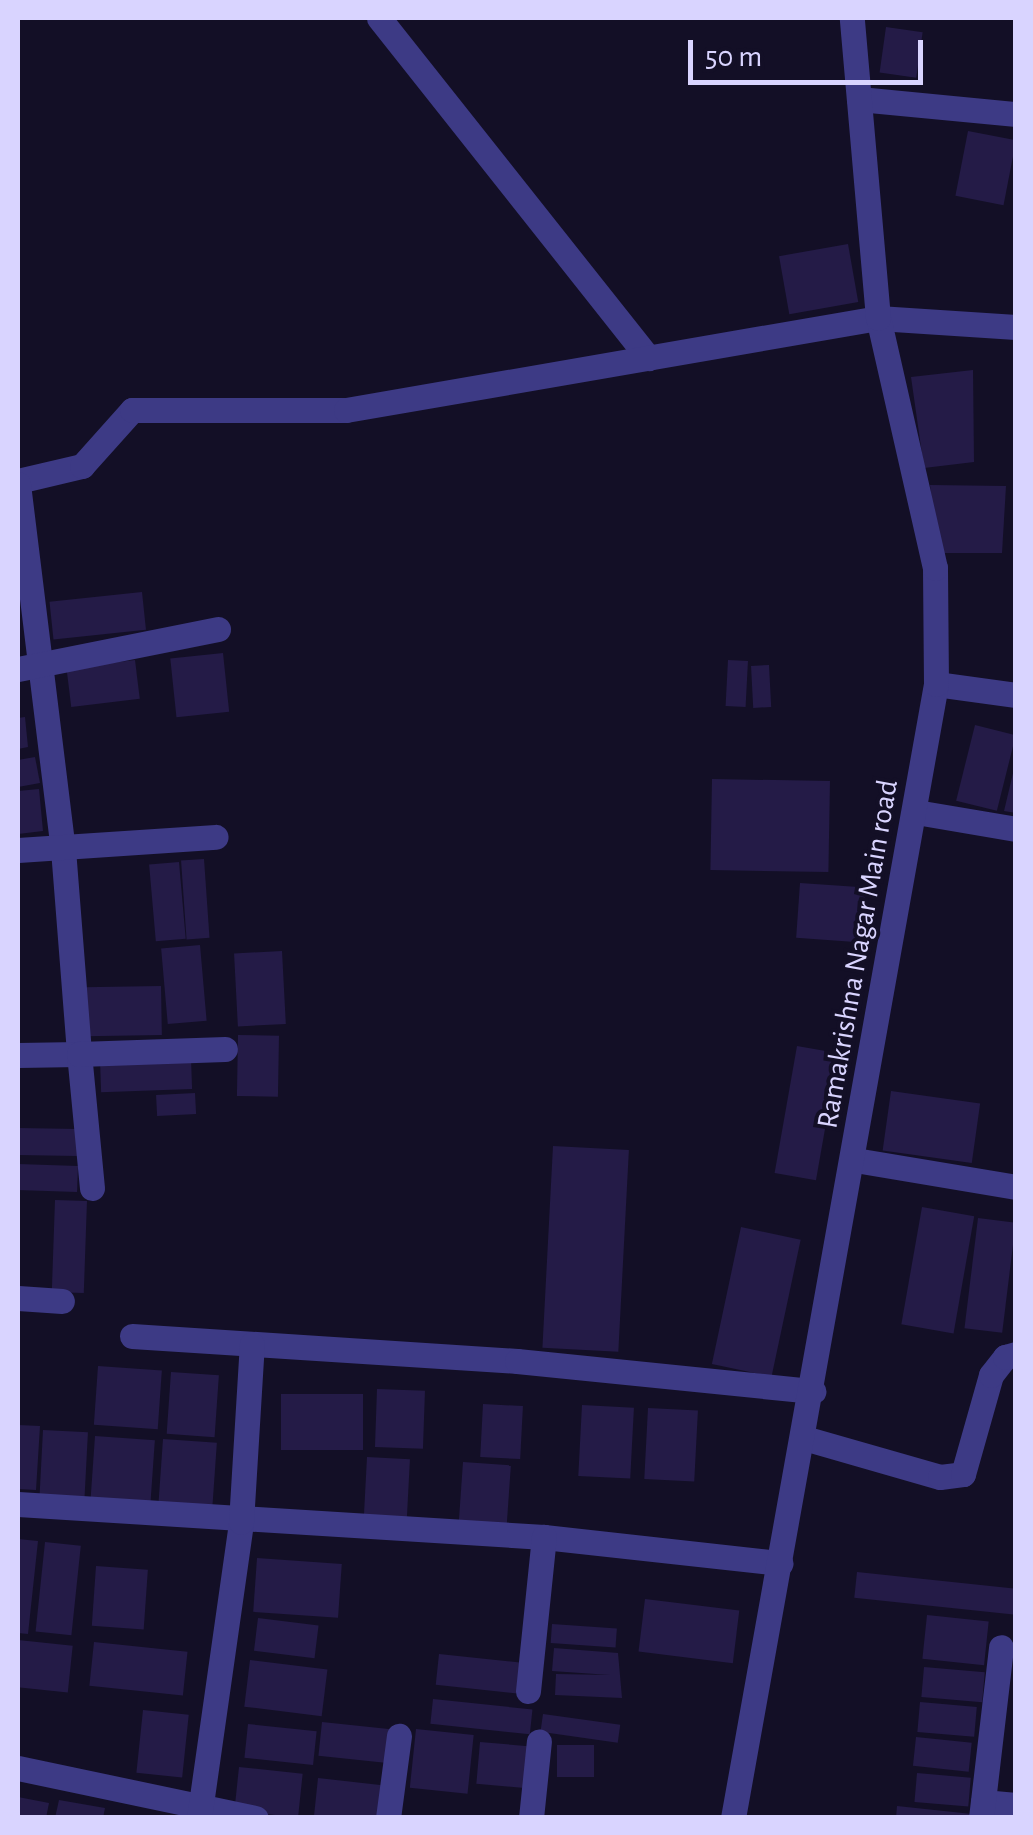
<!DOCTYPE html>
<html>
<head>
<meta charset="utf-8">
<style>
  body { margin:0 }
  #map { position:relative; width:1033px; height:1835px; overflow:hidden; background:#130f26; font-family:"Alegreya Sans",sans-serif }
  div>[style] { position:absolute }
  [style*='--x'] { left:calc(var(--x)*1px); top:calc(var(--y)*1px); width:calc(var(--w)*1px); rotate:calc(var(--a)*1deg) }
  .building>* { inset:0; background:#241b47; transform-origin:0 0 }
  .minor>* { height:25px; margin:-12.5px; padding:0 12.5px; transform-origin:12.5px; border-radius:12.5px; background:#3d3a85 }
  span { translate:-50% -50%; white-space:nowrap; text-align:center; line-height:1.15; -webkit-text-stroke:8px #130f26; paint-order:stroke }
  .street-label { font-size:30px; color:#d9d4ff }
  .frame { position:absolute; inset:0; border:20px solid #d9d4ff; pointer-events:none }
  .scale { position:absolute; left:688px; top:40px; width:235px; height:45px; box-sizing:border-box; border:5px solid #d9d4ff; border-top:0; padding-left:12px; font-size:30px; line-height:35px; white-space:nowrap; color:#d9d4ff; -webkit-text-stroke:8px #130f26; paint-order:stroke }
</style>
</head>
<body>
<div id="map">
  <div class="building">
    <div style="left:886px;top:27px;width:37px;height:46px;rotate:8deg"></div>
    <div style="left:968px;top:131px;width:49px;height:66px;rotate:11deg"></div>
    <div style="left:848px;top:244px;width:59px;height:70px;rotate:80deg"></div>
    <div style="clip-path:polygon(973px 370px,974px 462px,924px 468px,911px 377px)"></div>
    <div style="clip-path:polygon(930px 485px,1006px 486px,1002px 553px,938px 553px)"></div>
    <div style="left:142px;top:592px;width:38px;height:93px;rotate:84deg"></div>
    <div style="left:223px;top:653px;width:59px;height:53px;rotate:84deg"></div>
    <div style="left:135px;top:660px;width:39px;height:69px;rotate:83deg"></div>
    <div style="left:728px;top:660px;width:20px;height:46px;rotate:3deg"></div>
    <div style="left:769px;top:665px;width:42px;height:18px;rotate:87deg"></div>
    <div style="clip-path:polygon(25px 717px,28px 747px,18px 749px,18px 718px)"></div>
    <div style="left:975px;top:725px;width:42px;height:78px;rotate:14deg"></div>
    <div style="clip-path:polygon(35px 757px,40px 783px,18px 787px,18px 760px)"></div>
    <div style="clip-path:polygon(1014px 769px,1016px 769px,1016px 813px,1004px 811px)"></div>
    <div style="left:712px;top:779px;width:118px;height:91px;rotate:1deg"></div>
    <div style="clip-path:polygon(39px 789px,43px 831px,18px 834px,18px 791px)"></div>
    <div style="left:204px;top:859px;width:79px;height:23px;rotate:86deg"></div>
    <div style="left:179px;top:862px;width:77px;height:30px;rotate:85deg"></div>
    <div style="left:800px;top:883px;width:66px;height:55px;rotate:4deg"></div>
    <div style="left:200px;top:945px;width:76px;height:39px;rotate:85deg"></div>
    <div style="left:282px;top:951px;width:73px;height:48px;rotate:87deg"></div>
    <div style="left:161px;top:986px;width:49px;height:77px;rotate:89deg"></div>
    <div style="left:238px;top:1035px;width:41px;height:61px;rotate:1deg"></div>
    <div style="left:797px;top:1046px;width:42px;height:129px;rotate:10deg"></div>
    <div style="left:191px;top:1058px;width:31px;height:91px;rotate:88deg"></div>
    <div style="left:891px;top:1091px;width:90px;height:60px;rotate:8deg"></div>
    <div style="left:195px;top:1093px;width:21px;height:39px;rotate:87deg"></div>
    <div style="left:18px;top:1128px;width:60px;height:27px;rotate:1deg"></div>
    <div style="left:553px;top:1146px;width:76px;height:202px;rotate:3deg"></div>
    <div style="left:18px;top:1164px;width:60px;height:26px;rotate:2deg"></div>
    <div style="left:55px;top:1200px;width:32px;height:92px;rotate:2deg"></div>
    <div style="left:922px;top:1207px;width:53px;height:119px;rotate:10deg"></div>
    <div style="left:978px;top:1218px;width:38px;height:111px;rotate:7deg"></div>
    <div style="left:741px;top:1227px;width:61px;height:140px;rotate:12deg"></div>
    <div style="left:98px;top:1366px;width:64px;height:59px;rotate:4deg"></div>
    <div style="left:171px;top:1372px;width:48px;height:62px;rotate:4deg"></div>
    <div style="left:377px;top:1389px;width:48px;height:58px;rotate:2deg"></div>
    <div style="left:281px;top:1394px;width:82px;height:56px"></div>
    <div style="left:483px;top:1404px;width:40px;height:53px;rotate:3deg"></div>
    <div style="left:582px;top:1405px;width:52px;height:71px;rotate:3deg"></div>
    <div style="left:648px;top:1408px;width:50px;height:71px;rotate:3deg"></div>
    <div style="clip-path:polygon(18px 1425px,40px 1426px,36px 1490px,18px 1489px)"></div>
    <div style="left:43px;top:1430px;width:45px;height:65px;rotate:3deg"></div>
    <div style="left:95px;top:1436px;width:60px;height:62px;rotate:4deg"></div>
    <div style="left:163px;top:1439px;width:54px;height:65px;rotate:4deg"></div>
    <div style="left:367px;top:1457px;width:43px;height:70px;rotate:3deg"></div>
    <div style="left:463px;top:1462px;width:48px;height:68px;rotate:4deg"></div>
    <div style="clip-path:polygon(18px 1539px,38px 1541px,28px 1634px,18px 1633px)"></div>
    <div style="left:45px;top:1542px;width:36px;height:90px;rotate:6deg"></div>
    <div style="left:257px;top:1558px;width:85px;height:54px;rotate:4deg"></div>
    <div style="left:96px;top:1566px;width:52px;height:60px;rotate:4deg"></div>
    <div style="left:857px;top:1572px;width:160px;height:26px;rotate:6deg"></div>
    <div style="left:645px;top:1599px;width:95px;height:53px;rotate:7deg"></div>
    <div style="left:927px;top:1615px;width:62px;height:44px;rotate:6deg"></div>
    <div style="left:258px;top:1618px;width:61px;height:33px;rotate:7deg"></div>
    <div style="left:552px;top:1624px;width:65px;height:19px;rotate:4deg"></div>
    <div style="left:18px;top:1640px;width:55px;height:47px;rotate:6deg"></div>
    <div style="left:94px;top:1642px;width:94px;height:44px;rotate:6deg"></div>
    <div style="clip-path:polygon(554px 1648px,618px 1653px,622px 1698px,555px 1695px,556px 1674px,610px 1675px,552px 1671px)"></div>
    <div style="left:439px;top:1654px;width:89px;height:31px;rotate:6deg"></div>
    <div style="left:250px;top:1660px;width:78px;height:47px;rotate:7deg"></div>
    <div style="left:924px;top:1667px;width:61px;height:30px;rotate:5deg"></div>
    <div style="left:433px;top:1699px;width:100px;height:25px;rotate:6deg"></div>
    <div style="left:920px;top:1702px;width:57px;height:30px;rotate:5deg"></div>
    <div style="left:143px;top:1710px;width:46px;height:63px;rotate:6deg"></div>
    <div style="left:543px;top:1714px;width:78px;height:18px;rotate:8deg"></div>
    <div style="left:322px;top:1722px;width:74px;height:34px;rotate:6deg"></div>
    <div style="left:248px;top:1724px;width:69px;height:34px;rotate:6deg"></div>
    <div style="left:416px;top:1729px;width:58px;height:59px;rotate:6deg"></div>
    <div style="left:916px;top:1737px;width:56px;height:29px;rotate:6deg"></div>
    <div style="left:480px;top:1742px;width:54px;height:42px;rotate:5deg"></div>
    <div style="left:557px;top:1745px;width:37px;height:32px"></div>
    <div style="left:239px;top:1767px;width:64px;height:44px;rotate:6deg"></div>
    <div style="left:917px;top:1773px;width:54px;height:29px;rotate:5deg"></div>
    <div style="clip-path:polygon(318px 1778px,389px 1786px,386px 1818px,314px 1816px)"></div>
    <div style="clip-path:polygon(18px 1797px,49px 1803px,46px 1818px,18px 1818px)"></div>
    <div style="clip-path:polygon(59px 1800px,105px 1808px,103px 1818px,55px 1818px)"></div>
    <div style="clip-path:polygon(897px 1806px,972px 1814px,972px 1818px,896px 1818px)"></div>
  </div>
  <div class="minor">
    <div style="--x:379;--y:18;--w:434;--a:51.6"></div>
    <div style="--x:859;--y:99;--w:158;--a:5.5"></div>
    <div style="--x:18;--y:481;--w:66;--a:-13.2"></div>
    <div style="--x:82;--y:466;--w:75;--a:-48.2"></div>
    <div style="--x:132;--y:410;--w:214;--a:0"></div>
    <div style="--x:346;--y:410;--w:540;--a:-9.81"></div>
    <div style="--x:878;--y:318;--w:138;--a:3.7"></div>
    <div style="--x:18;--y:484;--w:368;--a:83"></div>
    <div style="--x:63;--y:849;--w:206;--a:85.5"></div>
    <div style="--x:79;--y:1054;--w:61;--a:179.1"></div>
    <div style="--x:18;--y:669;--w:204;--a:-11.3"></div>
    <div style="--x:936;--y:684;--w:81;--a:7.8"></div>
    <div style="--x:916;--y:812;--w:101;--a:9.6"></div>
    <div style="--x:18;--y:850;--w:198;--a:-3.8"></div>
    <div style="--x:855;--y:1160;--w:163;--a:9.5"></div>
    <div style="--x:92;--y:1188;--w:135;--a:-95.5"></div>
    <div style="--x:79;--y:1054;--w:146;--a:-2"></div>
    <div style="--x:18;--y:1298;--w:44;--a:3.9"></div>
    <div style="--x:132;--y:1336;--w:386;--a:3.7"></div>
    <div style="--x:517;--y:1361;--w:298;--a:5.8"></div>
    <div style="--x:804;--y:1438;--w:141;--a:16"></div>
    <div style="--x:940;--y:1477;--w:23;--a:-7"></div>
    <div style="--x:963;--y:1474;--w:103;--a:-74.2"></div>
    <div style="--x:991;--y:1375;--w:23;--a:-52"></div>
    <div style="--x:1005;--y:1357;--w:11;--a:-15"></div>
    <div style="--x:18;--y:1504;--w:527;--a:3.59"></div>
    <div style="--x:544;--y:1537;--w:238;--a:6.3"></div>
    <div style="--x:528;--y:1691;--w:155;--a:-84.1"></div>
    <div style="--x:18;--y:1768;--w:243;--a:11.9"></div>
    <div style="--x:983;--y:1802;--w:33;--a:5"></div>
    <div style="--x:199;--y:1818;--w:299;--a:-81.9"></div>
    <div style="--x:241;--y:1522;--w:178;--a:-86.5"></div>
    <div style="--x:388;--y:1818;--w:83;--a:-82.4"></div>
    <div style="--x:531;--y:1818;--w:77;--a:-84.1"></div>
    <div style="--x:733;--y:1818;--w:1152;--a:-79.85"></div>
    <div style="--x:936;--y:684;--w:116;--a:-90.5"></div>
    <div style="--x:935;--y:568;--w:256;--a:-102.8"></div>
    <div style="--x:878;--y:318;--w:301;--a:-95"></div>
    <div style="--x:981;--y:1818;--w:172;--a:-83.3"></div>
  </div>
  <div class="street-label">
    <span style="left:858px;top:954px;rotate:-80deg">Ramakrishna Nagar Main road</span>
  </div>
  <div class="frame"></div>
  <div class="scale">50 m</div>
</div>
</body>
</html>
